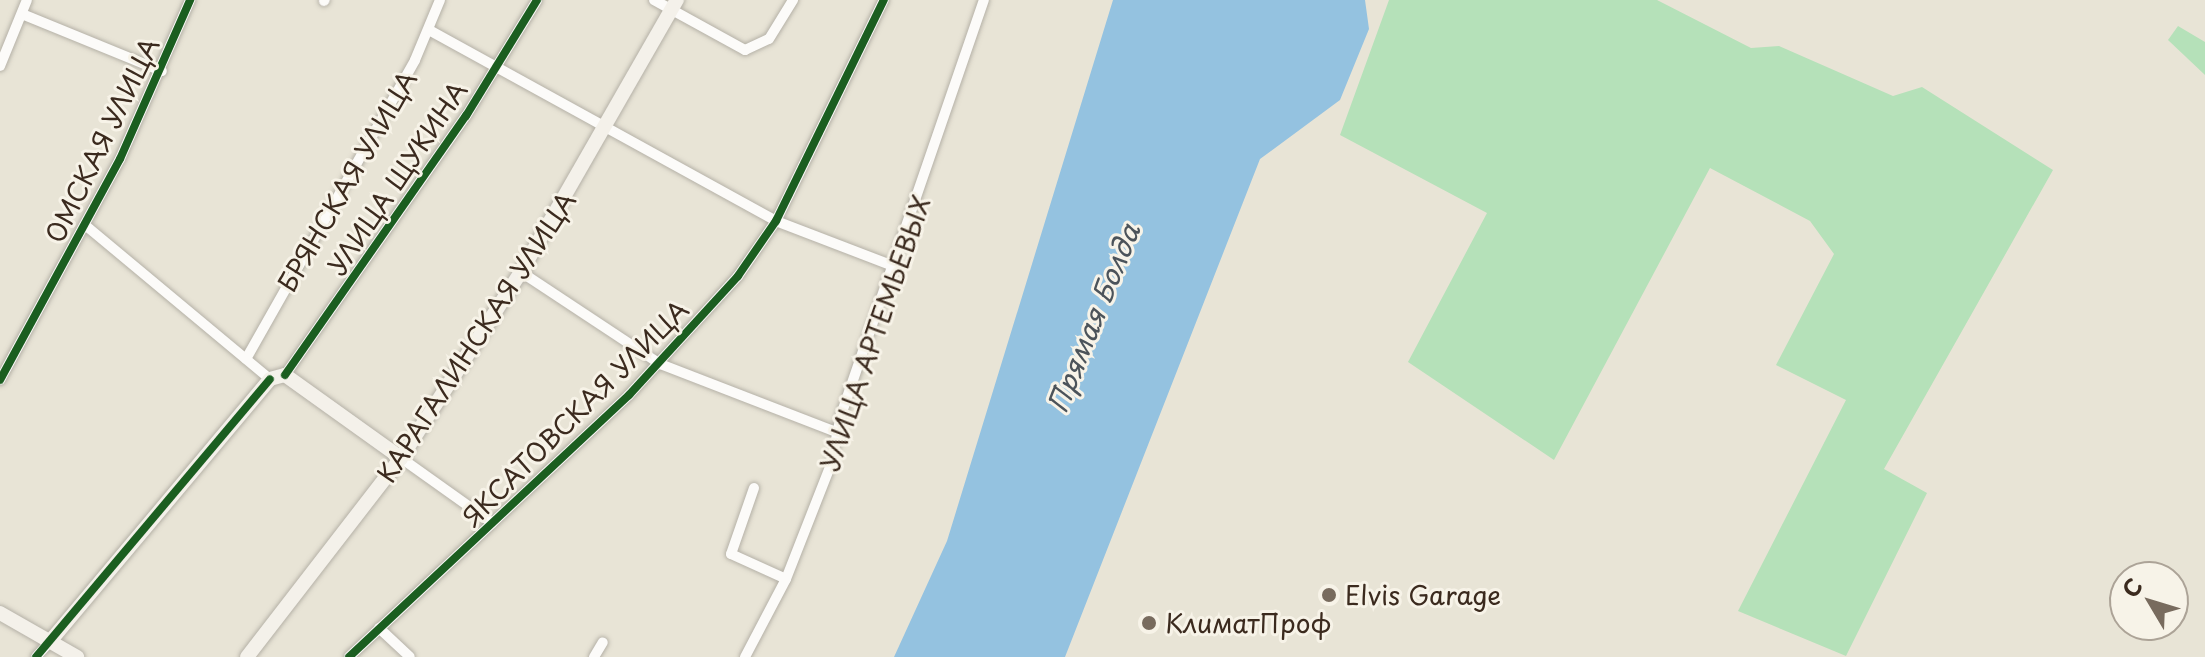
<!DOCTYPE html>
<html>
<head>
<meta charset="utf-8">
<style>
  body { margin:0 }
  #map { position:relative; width:2205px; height:657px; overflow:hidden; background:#e8e4d6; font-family:"Playpen Sans",sans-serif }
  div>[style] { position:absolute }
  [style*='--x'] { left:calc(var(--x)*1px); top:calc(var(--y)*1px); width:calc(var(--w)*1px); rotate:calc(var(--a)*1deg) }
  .green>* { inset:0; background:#b5e1b9 }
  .water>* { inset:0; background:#94c2e0 }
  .roads { filter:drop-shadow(0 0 2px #b5b1a7) drop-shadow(0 0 2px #b5b1a7) }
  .street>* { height:10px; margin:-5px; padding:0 5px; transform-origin:5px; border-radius:5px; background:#fcfbf9 }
  .secondary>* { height:14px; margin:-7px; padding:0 7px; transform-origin:7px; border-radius:7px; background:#f4f1ea }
  .cycleway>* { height:8px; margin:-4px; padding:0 4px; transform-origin:4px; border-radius:4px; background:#1b5e20 }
  .dots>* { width:22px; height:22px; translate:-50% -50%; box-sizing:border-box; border:4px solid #f7f3e8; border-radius:50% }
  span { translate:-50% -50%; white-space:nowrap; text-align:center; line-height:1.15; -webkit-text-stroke:6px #f7f3e8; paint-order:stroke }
  .street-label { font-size:26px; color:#3b2a1e }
  .poi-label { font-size:26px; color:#3b2a1e }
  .left { translate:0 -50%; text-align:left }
  .water-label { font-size:28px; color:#4b535a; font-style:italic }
  .north { position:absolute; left:2109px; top:561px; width:80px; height:80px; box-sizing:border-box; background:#f7f3e8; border:2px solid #aca397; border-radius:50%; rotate:308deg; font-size:22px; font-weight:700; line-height:32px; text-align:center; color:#3b2a1e }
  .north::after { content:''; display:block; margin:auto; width:28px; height:36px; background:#786b5e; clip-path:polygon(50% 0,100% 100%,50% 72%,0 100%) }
</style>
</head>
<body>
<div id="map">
  <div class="green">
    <div style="clip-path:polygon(1389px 0,1657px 0,1751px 48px,1779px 46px,1893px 96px,1922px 87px,2053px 170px,1884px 469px,1927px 493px,1846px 656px,1738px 611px,1846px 400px,1776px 365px,1834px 254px,1810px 221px,1710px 168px,1554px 460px,1408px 362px,1487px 213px,1340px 135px)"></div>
    <div style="clip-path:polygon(2178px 26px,2205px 42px,2205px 75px,2168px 40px)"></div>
  </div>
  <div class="water">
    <div style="clip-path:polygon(1113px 0,1365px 0,1369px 29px,1340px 100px,1260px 159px,1065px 657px,894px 657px,947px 541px)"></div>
  </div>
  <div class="roads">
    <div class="street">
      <div style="--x:654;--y:0;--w:104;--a:28.8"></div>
      <div style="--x:745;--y:50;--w:26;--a:-25"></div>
      <div style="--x:769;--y:39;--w:46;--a:-58.4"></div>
      <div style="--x:324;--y:1;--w:1;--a:-45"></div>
      <div style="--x:22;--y:14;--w:151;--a:22.2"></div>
      <div style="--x:429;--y:30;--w:396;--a:28.8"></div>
      <div style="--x:776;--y:221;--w:129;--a:21"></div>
      <div style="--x:0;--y:66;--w:71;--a:-67.8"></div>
      <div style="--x:85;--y:225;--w:241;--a:39.8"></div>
      <div style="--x:521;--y:272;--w:167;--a:33.5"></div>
      <div style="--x:660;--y:364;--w:189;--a:21.1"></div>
      <div style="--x:246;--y:359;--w:343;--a:-60.5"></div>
      <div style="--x:415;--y:60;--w:65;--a:-67.4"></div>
      <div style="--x:285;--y:375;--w:316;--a:-55.1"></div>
      <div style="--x:466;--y:116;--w:136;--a:-58.5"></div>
      <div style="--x:0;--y:380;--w:251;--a:-61.5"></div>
      <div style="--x:120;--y:159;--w:174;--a:-66.2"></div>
      <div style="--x:401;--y:458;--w:112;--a:35.5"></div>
      <div style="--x:754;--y:488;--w:70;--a:109.2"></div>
      <div style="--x:731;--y:554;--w:60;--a:24.4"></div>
      <div style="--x:379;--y:628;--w:42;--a:43.1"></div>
      <div style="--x:36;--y:657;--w:24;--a:-48"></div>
      <div style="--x:349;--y:657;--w:383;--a:-43.1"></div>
      <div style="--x:629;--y:395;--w:161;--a:-47.5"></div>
      <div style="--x:738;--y:276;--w:67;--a:-55.4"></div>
      <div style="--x:776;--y:221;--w:246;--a:-64"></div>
      <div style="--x:594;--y:657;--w:17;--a:-59"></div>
      <div style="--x:745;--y:657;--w:88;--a:-62.3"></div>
      <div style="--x:786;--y:579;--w:123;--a:-68.6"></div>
      <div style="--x:831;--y:464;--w:50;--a:-78.5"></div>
      <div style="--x:841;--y:415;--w:439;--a:-71"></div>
    </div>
    <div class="secondary">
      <div style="--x:0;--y:613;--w:89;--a:29.7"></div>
      <div style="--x:52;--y:639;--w:339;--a:-50"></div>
      <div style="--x:270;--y:379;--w:16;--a:-15"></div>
      <div style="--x:285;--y:375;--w:143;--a:35.6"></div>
      <div style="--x:247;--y:657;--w:252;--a:-52.3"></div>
      <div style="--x:401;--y:458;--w:221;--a:-57.2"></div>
      <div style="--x:521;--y:272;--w:314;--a:-60.2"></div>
    </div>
  </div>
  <div class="cycleway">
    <div style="--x:285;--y:375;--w:316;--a:-55.1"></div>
    <div style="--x:466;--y:116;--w:136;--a:-58.5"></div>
    <div style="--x:0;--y:380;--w:251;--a:-61.5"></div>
    <div style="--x:120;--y:159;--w:174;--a:-66.2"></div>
    <div style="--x:36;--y:657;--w:363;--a:-49.9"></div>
    <div style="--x:349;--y:657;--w:383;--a:-43.1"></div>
    <div style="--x:629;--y:395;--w:161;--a:-47.5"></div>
    <div style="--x:738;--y:276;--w:67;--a:-55.4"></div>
    <div style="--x:776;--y:221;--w:246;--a:-64"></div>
  </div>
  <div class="dots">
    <div style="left:1329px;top:595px;background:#786b5e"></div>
    <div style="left:1149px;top:623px;background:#786b5e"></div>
  </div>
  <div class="street-label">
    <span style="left:102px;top:140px;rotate:-64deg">ОМСКАЯ УЛИЦА</span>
    <span style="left:397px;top:178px;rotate:-56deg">УЛИЦА ЩУКИНА</span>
    <span style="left:347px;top:181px;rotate:-60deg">БРЯНСКАЯ УЛИЦА</span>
    <span style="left:875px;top:333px;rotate:-71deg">УЛИЦА АРТЕМЬЕВЫХ</span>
    <span style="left:476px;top:337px;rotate:-57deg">КАРАГАЛИНСКАЯ УЛИЦА</span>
    <span style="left:575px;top:413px;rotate:-45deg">ЯКСАТОВСКАЯ УЛИЦА</span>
  </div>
  <div class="poi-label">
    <span class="left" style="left:1345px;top:595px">Elvis Garage</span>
    <span class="left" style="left:1165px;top:623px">КлиматПроф</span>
  </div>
  <div class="water-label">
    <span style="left:1093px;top:318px;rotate:-68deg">Прямая Болда</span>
  </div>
  <div class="north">С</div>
</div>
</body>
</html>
